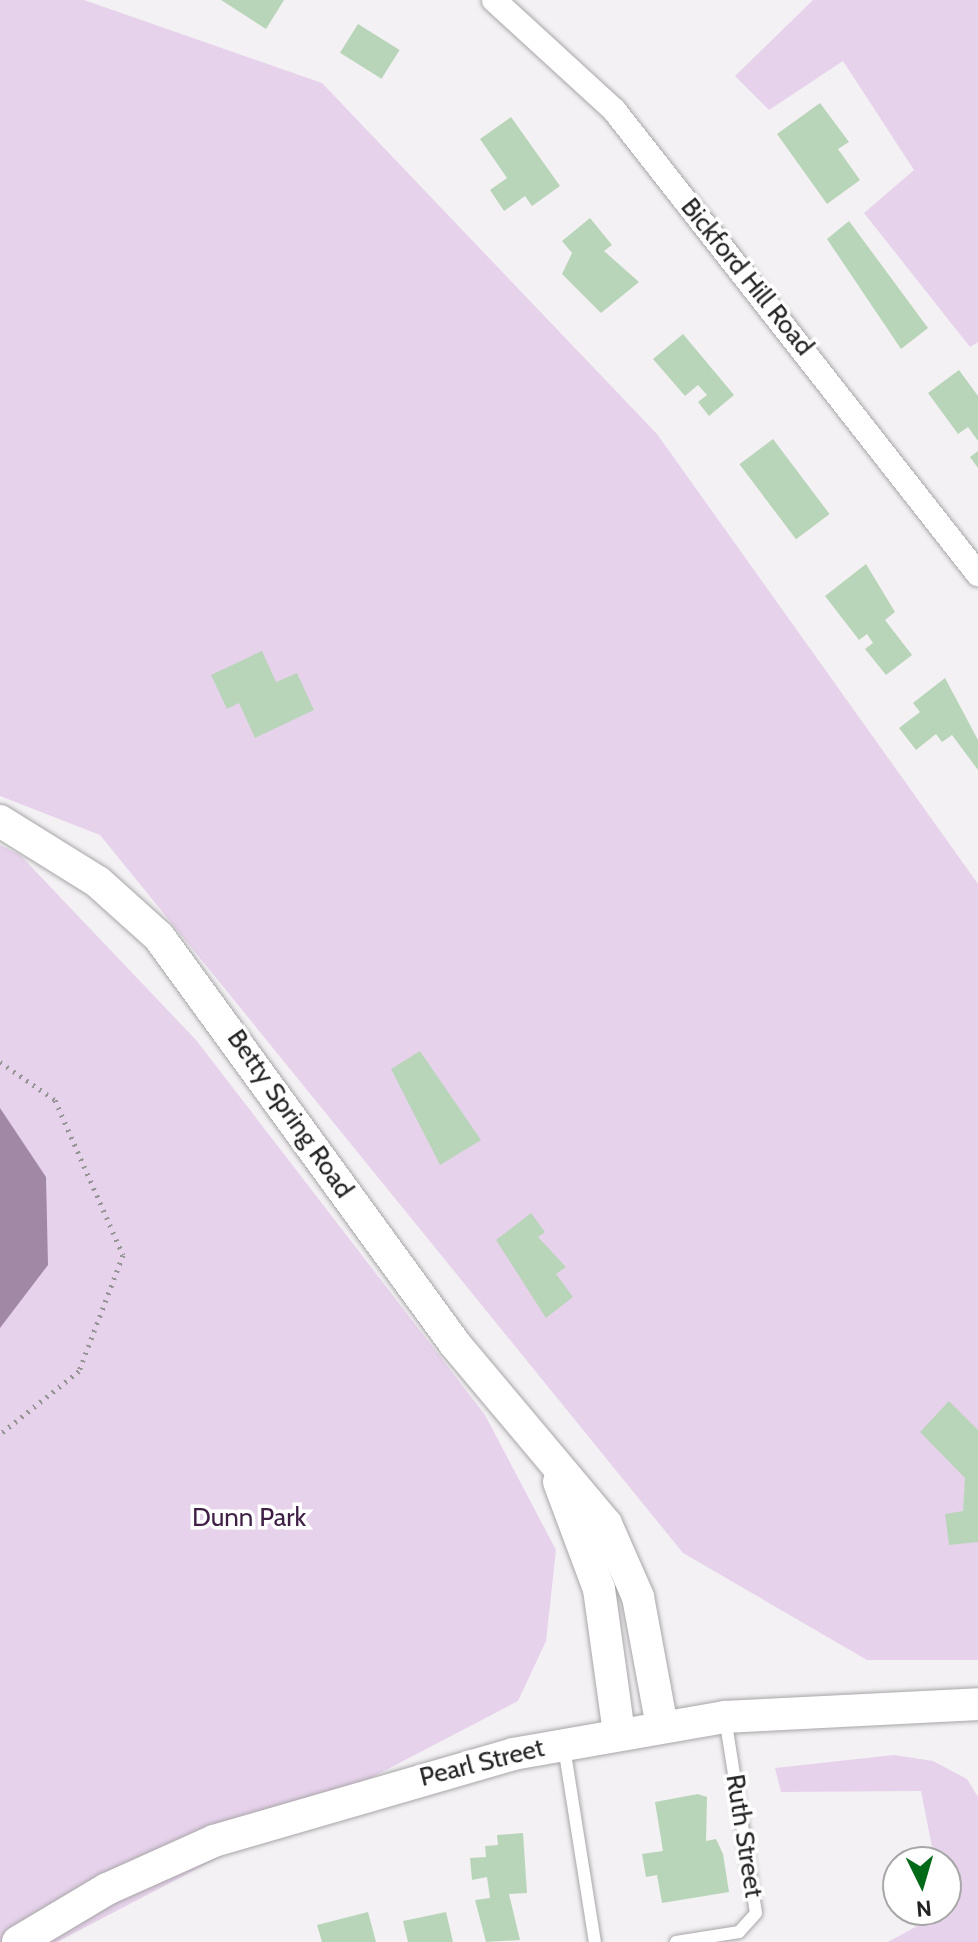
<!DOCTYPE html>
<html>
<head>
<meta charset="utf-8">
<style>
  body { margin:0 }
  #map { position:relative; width:978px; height:1942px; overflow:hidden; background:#f3f1f3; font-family:Cabin,sans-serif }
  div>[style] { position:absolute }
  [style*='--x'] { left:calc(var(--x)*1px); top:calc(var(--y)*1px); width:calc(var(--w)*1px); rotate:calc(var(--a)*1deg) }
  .green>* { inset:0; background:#e7d2ec }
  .water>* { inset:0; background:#a189a6 }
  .building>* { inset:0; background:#b9d5b9; transform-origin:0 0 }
  .path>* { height:5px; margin-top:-2.5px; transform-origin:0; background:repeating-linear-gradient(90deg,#969596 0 2px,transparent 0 8px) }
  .roads { filter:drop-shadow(0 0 2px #a8a6a8) drop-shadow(0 0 2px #a8a6a8) }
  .lane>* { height:12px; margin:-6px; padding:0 6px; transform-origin:6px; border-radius:6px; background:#fff }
  .street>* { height:24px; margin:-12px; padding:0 12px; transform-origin:12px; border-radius:12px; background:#fff }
  .secondary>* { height:32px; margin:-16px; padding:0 16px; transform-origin:16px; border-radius:16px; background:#fff }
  span { translate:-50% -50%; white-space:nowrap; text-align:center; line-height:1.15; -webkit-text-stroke:7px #fff; paint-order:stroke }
  .street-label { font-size:26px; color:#232323 }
  .park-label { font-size:26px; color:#401f47 }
  .north { position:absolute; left:882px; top:1846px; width:80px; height:80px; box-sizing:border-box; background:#fff; border:2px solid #a7a7a7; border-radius:50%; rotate:175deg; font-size:22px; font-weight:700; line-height:32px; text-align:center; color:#232323 }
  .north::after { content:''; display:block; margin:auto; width:28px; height:36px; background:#006a18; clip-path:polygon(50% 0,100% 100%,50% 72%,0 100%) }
</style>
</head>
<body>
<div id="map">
  <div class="green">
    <div style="clip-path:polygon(0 0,84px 0,322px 83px,657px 434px,978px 884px,978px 1660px,867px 1660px,683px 1553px,100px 835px,0 796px)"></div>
    <div style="clip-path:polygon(813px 0,978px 0,978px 342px,970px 347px,864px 213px,914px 170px,843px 61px,769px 110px,735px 76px)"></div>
    <div style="clip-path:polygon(0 845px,20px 855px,196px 1040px,485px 1415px,556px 1550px,546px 1641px,518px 1701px,57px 1942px,0 1942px)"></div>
    <div style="clip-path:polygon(894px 1755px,933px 1761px,967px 1779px,978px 1797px,978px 1942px,888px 1942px,946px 1910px,946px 1862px,935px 1862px,921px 1791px,781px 1792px,775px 1768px)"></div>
  </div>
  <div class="water">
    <div style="clip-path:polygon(0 1108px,46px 1177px,48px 1265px,0 1328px)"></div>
  </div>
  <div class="building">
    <div style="clip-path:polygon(221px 0,284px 0,266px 29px)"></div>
    <div style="left:358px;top:24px;width:49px;height:34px;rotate:32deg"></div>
    <div style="clip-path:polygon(820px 103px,849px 142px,838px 149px,860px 180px,827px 204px,777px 134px)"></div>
    <div style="clip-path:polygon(511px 117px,560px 186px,532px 206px,525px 196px,504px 211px,490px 190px,507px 178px,480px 139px)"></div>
    <div style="clip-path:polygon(590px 218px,612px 245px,604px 251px,639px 282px,601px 313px,562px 274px,572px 253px,562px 241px)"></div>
    <div style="clip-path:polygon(849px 221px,928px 328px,901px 349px,827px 239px)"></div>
    <div style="clip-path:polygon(683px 334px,734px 395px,709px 416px,698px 402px,707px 395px,698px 385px,685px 396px,653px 359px)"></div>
    <div style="clip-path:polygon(959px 370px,978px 396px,978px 441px,968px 427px,958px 434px,928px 393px)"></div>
    <div style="left:773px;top:439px;width:94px;height:42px;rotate:53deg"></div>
    <div style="clip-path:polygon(978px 451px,978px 468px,970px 457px)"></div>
    <div style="clip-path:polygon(866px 564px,895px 612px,885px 620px,912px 655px,886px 675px,865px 649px,873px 643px,867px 634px,859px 640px,825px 596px)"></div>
    <div style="clip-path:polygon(262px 651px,276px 682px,297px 673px,314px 710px,255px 738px,239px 703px,227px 709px,211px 675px)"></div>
    <div style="clip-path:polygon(945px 678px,978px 740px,978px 770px,952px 735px,942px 742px,936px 734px,916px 750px,899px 728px,920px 712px,913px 703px)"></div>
    <div style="clip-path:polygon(420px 1051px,481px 1140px,440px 1165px,391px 1069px)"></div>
    <div style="clip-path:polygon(531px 1213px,545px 1232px,538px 1237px,566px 1267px,556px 1274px,573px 1297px,546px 1318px,496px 1240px)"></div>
    <div style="clip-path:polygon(949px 1401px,978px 1430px,978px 1542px,949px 1545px,945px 1514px,963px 1511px,965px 1478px,920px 1432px)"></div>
    <div style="clip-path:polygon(698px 1794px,707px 1797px,706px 1841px,716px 1839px,723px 1854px,729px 1892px,662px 1903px,657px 1875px,646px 1877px,642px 1854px,663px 1851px,655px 1802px)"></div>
    <div style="clip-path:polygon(523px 1833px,527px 1893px,509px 1894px,520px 1940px,486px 1942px,475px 1900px,490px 1898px,487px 1877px,472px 1880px,470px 1858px,486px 1857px,485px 1846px,498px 1845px,497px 1835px)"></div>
    <div style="clip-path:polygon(368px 1912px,376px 1942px,322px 1942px,317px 1925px)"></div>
    <div style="clip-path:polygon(446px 1912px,453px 1942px,408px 1942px,403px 1921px)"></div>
  </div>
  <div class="path">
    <div style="--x:0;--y:1062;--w:67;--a:34.6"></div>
    <div style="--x:55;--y:1100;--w:169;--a:66.3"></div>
    <div style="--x:123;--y:1255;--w:124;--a:110.8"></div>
    <div style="--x:79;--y:1371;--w:101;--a:141.4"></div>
  </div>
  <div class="roads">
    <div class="lane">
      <div style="--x:564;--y:1747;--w:197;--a:81"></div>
      <div style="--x:676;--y:1942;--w:64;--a:-9"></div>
      <div style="--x:739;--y:1932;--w:25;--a:-48"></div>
      <div style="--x:756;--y:1913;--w:197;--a:-99"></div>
    </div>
    <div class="street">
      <div style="--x:494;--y:0;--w:163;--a:42.5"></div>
      <div style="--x:614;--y:110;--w:590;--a:51.89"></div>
    </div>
    <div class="secondary">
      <div style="--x:0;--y:821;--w:115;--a:31.9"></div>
      <div style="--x:98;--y:882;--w:82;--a:42"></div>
      <div style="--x:159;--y:937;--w:503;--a:53.97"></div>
      <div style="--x:455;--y:1344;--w:235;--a:50"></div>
      <div style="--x:606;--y:1524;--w:80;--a:66.3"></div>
      <div style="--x:638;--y:1597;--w:131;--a:79.5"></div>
      <div style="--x:559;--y:1482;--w:114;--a:69.5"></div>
      <div style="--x:599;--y:1589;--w:145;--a:82.1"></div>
      <div style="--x:18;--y:1942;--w:104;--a:-30.8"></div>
      <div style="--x:107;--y:1889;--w:117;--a:-24.2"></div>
      <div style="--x:214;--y:1841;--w:311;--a:-16.2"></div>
      <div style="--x:513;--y:1754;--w:215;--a:-9.9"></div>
      <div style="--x:725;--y:1717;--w:253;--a:-2.9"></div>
    </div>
  </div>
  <div class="street-label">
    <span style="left:747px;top:277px;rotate:51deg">Bickford Hill Road</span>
    <span style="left:290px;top:1114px;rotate:55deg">Betty Spring Road</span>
    <span style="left:482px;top:1763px;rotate:-14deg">Pearl Street</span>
    <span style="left:744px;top:1836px;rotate:81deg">Ruth Street</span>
  </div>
  <div class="park-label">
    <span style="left:249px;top:1518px">Dunn Park</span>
  </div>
  <div class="north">N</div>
</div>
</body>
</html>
